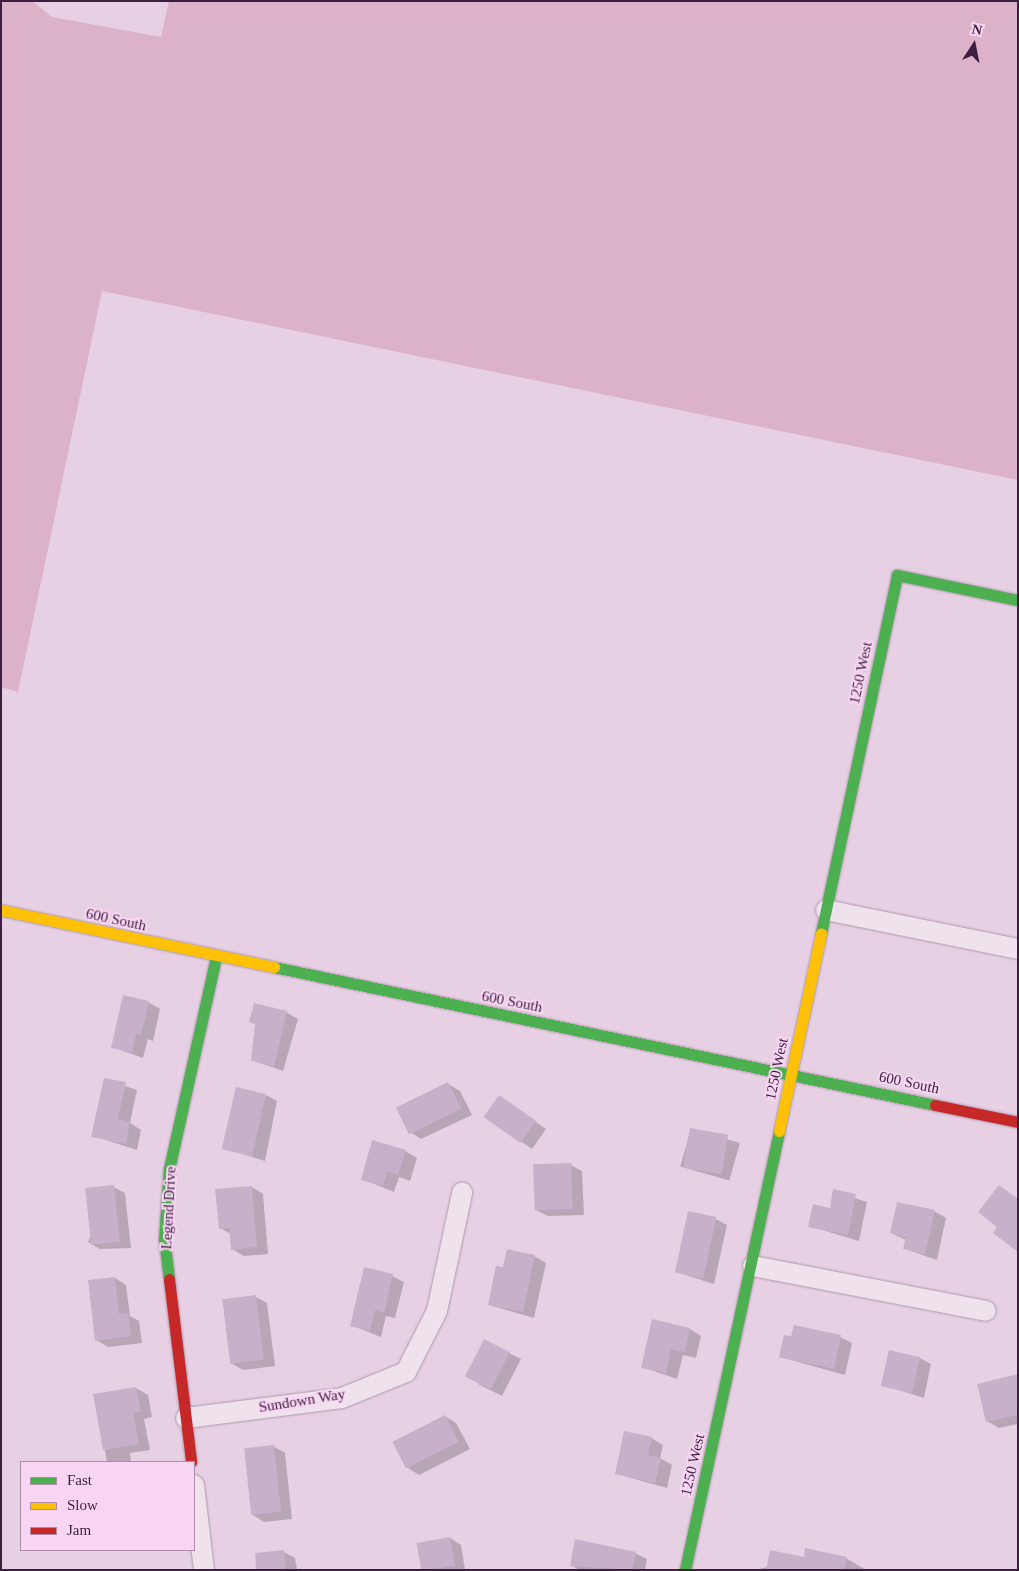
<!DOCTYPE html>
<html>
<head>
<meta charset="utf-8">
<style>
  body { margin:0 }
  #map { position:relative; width:1019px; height:1571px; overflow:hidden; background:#e7d0e4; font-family:Georgia,serif }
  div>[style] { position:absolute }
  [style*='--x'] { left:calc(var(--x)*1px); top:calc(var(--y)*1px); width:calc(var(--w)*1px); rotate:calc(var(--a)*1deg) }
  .green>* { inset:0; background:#dbb2c8 }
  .shadow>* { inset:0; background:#0003; transform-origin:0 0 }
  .building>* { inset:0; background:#c9b0ca; transform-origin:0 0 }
  .roads { filter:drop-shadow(0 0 1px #ad98ab) drop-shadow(0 0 1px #ad98ab) }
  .street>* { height:20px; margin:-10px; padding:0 10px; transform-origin:10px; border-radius:10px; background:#efe2ed }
  .fast>* { height:11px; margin:-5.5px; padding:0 5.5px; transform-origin:5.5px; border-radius:5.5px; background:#4caf50 }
  .slow>* { height:11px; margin:-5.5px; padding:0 5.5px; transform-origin:5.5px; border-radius:5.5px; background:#ffc107 }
  .jam>* { height:11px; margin:-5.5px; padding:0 5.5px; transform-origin:5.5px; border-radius:5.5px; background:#c62828 }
  span { translate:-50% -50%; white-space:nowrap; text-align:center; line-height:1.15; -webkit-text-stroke:4px #f8d6f3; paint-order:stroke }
  .street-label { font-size:15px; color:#3c1f3e }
  .frame { position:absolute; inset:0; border:2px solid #3c1f3e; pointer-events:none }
  .legend { position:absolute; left:20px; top:1461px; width:175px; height:90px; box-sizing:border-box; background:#f8d6f3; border:1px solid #ad8dab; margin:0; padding:6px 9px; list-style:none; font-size:15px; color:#3c1f3e }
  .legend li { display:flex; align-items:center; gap:10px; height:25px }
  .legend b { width:25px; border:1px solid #ad8dab }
  .north { position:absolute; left:949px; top:20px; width:50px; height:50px; -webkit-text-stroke:4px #f8d6f3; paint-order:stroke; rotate:11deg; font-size:14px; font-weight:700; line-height:20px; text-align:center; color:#3c1f3e }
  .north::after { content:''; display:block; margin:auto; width:18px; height:22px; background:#3c1f3e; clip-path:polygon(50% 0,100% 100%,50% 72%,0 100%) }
</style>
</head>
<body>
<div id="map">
  <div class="green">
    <div style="clip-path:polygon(1px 1px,32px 1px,52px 17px,161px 37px,169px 1px,1018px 1px,1018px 480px,102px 291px,18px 692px,1px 687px)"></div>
  </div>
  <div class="shadow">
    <div style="clip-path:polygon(148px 1002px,160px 1009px,153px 1041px,148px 1039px,143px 1058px,112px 1047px)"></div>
    <div style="clip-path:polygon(286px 1012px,298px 1019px,283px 1071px,252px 1060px,256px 1025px,250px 1021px)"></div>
    <div style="clip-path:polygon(104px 1079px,137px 1090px,130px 1123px,141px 1130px,137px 1150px,93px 1136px)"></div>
    <div style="clip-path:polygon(448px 1084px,460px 1091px,472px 1115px,421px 1139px,410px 1132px)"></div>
    <div style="clip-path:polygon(266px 1095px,277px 1101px,265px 1161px,225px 1149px)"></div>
    <div style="clip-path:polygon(511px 1104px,546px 1129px,532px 1149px,485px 1117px)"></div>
    <div style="left:691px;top:1129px;width:51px;height:39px;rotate:16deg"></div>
    <div style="clip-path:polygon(405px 1151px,417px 1158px,410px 1181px,399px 1177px,394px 1192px,362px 1179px)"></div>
    <div style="clip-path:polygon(571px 1165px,582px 1171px,584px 1215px,548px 1216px,536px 1210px)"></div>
    <div style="clip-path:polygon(113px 1187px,125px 1193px,131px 1248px,100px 1249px,88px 1242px)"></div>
    <div style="clip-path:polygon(252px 1187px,263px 1194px,268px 1254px,244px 1256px,232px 1249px,231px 1234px,220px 1228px)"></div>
    <div style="clip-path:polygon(834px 1191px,867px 1202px,859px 1241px,809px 1226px,831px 1210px)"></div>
    <div style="clip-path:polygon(934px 1211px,946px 1218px,937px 1260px,905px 1249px,906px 1240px,891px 1233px)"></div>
    <div style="clip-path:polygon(716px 1219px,727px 1225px,714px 1284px,676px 1272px)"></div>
    <div style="clip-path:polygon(534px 1256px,546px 1263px,534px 1318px,489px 1305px)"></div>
    <div style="clip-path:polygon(392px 1276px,404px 1282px,395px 1318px,386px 1316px,381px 1337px,351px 1325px)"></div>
    <div style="clip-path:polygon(115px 1278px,126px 1285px,130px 1316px,139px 1321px,142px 1343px,108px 1347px,96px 1340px)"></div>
    <div style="clip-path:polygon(256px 1297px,267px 1303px,275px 1366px,243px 1370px,231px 1363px)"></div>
    <div style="clip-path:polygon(690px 1329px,701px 1336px,696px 1358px,683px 1355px,677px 1379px,642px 1367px)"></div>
    <div style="clip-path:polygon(840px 1337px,852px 1343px,845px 1375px,780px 1357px)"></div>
    <div style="clip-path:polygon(509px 1353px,521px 1359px,502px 1396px,478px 1384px)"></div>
    <div style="clip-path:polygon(920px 1358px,931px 1364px,924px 1398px,883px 1385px)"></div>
    <div style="clip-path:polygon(1018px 1376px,1018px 1424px,999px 1428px,987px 1421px)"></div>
    <div style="clip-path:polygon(136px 1388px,148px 1395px,152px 1417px,144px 1419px,150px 1450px,130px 1453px,131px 1462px,107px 1462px,95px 1395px)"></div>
    <div style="clip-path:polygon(445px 1416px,456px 1423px,470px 1449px,419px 1475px,408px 1468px)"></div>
    <div style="clip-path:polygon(651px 1438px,663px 1445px,660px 1458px,672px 1465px,667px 1488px,617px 1474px)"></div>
    <div style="clip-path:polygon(273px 1446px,285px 1453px,292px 1519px,264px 1522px,253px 1515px)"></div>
    <div style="clip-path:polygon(450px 1538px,461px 1545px,465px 1570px,422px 1570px)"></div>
    <div style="clip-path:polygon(284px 1552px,295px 1558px,297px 1570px,258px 1570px)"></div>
    <div style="clip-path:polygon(635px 1553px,647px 1559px,645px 1570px,579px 1570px,571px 1565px)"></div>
    <div style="clip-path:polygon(805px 1558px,846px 1558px,866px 1570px,755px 1570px)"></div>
  </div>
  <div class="building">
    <div style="clip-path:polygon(123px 995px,149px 1001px,141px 1035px,136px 1034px,132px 1052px,111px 1048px)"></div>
    <div style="clip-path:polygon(254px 1003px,287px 1011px,274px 1066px,251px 1061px,255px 1024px,249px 1022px)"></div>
    <div style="clip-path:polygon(104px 1078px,126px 1082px,118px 1119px,130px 1122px,126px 1144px,91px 1137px)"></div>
    <div style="left:448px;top:1082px;width:30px;height:58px;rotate:64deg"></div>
    <div style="left:236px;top:1087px;width:31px;height:64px;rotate:13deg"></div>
    <div style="left:499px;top:1095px;width:45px;height:27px;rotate:35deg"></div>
    <div style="left:690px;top:1128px;width:39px;height:40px;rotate:10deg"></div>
    <div style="clip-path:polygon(372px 1140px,406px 1150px,398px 1175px,387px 1171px,383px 1186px,361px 1180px)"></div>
    <div style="left:571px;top:1163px;width:46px;height:38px;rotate:88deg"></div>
    <div style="left:114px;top:1185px;width:57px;height:29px;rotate:84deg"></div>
    <div style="clip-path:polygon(999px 1185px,1018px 1199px,1018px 1252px,993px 1233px,997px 1227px,978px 1212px)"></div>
    <div style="clip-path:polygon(252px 1186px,257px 1247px,231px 1250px,229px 1228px,219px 1229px,215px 1189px)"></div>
    <div style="clip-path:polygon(833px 1189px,856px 1194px,848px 1235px,808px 1227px,813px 1204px,830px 1208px)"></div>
    <div style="clip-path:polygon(897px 1202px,935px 1210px,925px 1254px,903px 1249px,906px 1237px,890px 1233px)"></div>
    <div style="left:688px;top:1211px;width:29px;height:63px;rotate:12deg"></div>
    <div style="clip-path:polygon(507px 1249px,535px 1255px,523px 1312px,488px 1305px,496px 1266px,503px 1267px)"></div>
    <div style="clip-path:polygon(364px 1267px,393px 1274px,384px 1313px,375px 1310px,370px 1331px,350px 1326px)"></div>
    <div style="clip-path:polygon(115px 1277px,119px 1314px,128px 1313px,131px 1336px,95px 1341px,88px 1280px)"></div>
    <div style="left:256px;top:1295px;width:65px;height:34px;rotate:83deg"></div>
    <div style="clip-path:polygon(652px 1319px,690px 1328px,685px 1352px,671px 1349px,666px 1373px,641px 1368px)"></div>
    <div style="clip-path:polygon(794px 1325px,841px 1335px,834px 1369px,779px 1357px,784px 1335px,791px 1336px)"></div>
    <div style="left:484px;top:1339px;width:29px;height:42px;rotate:27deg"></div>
    <div style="left:889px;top:1350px;width:32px;height:37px;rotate:13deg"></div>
    <div style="clip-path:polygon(1018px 1374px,1018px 1415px,986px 1422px,977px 1384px)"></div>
    <div style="clip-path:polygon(136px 1387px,141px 1411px,133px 1413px,139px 1444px,103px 1450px,93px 1394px)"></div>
    <div style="left:445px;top:1415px;width:30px;height:59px;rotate:63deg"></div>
    <div style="clip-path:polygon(624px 1431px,652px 1437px,648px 1455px,661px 1458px,655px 1483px,615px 1474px)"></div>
    <div style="left:274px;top:1445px;width:67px;height:30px;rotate:84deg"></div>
    <div style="left:450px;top:1537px;width:29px;height:34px;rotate:80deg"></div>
    <div style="clip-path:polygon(575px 1539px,636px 1552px,632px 1570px,570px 1566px)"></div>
    <div style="clip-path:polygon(805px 1548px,847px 1557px,844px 1570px,766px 1570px,770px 1550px,804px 1557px)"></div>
    <div style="clip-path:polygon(284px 1550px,286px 1570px,256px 1570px,255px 1553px)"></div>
  </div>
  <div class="roads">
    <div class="street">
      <div style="--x:826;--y:910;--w:196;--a:11.5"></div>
      <div style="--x:753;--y:1266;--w:237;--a:10.9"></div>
      <div style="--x:186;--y:1418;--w:157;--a:-7.3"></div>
      <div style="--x:342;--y:1398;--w:69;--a:-22.1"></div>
      <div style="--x:406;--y:1372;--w:68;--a:-63.1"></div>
      <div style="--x:437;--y:1311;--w:121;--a:-78"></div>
      <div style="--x:194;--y:1485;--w:86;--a:83.3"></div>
    </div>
    <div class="fast">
      <div style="--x:821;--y:933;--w:366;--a:-78"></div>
      <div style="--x:897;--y:575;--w:124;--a:11.7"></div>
      <div style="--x:274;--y:967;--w:675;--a:11.79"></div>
      <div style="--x:169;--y:1279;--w:39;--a:-97"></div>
      <div style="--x:164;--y:1240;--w:71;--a:-86"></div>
      <div style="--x:169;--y:1169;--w:217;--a:-77.5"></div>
      <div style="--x:685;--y:1570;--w:449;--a:-77.9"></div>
    </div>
    <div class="slow">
      <div style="--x:1;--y:910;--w:279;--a:11.8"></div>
      <div style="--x:779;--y:1131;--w:202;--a:-78"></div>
    </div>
    <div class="jam">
      <div style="--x:935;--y:1105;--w:85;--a:11.6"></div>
      <div style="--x:169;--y:1279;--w:184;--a:83.1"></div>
    </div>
  </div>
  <div class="street-label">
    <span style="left:861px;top:673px;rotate:-78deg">1250 West</span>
    <span style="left:116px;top:920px;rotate:12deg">600 South</span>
    <span style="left:512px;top:1002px;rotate:11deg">600 South</span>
    <span style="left:777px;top:1069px;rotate:-78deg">1250 West</span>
    <span style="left:909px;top:1083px;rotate:12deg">600 South</span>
    <span style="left:169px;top:1208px;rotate:-87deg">Legend Drive</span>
    <span style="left:302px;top:1401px;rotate:-9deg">Sundown Way</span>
    <span style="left:693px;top:1465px;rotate:-77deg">1250 West</span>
  </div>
  <div class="frame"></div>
  <ul class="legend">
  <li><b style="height:6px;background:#4caf50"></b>Fast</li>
  <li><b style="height:6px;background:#ffc107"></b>Slow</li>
  <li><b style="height:6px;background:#c62828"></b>Jam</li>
  </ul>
  <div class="north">N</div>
</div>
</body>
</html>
